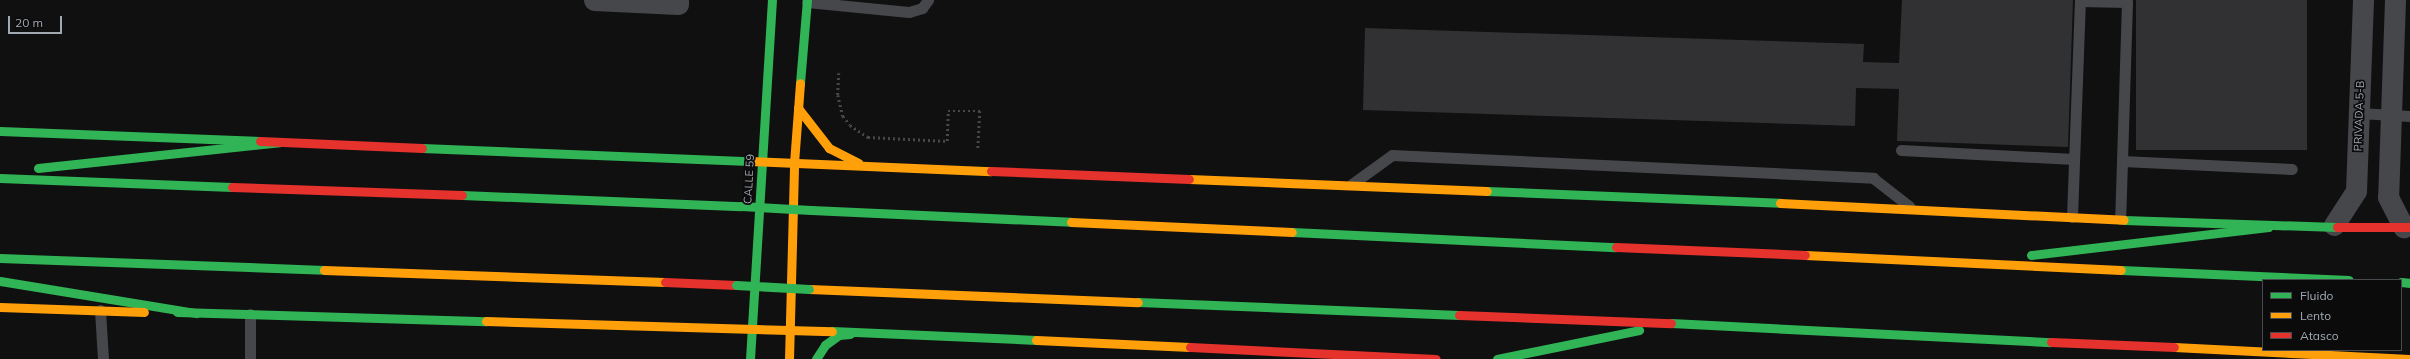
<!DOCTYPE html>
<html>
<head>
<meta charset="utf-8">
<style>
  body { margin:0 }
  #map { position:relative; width:2410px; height:359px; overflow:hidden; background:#101011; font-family:Mulish,sans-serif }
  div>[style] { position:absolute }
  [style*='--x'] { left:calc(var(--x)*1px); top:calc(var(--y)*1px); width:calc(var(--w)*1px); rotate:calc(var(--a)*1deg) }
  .building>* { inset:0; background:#313133; transform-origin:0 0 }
  .path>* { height:2.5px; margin-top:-1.25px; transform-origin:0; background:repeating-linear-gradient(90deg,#47484b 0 2px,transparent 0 5px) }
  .lane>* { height:11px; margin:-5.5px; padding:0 5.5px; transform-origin:5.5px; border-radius:5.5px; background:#45474a }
  .street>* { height:21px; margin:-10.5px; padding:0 10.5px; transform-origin:10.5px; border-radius:10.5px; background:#45474a }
  .fast>* { height:9px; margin:-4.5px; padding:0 4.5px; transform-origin:4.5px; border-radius:4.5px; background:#30b455 }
  .slow>* { height:9px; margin:-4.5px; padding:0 4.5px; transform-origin:4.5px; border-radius:4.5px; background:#ff9f0a }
  .jam>* { height:9px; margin:-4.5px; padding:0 4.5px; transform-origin:4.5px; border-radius:4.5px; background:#e5322d }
  .fast-bridge>* { height:9px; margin:-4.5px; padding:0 4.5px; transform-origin:4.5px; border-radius:4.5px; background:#30b455 }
  span { translate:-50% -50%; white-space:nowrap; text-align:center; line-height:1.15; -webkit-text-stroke:3.5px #0b0b0c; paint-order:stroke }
  .street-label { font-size:11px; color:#a2a9b1 }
  .legend { position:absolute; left:2262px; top:279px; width:140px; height:72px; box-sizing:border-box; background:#0b0b0c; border:1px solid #474a4e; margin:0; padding:5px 7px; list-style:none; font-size:12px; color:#a2a9b1 }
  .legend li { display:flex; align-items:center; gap:8px; height:20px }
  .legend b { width:20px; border:1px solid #474a4e }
  .scale { position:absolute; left:8px; top:16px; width:54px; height:18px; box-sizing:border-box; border:2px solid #a2a9b1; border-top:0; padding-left:5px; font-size:12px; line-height:14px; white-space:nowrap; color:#a2a9b1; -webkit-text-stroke:3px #0b0b0c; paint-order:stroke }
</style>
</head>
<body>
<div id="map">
  <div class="building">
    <div style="clip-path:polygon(1902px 0,2073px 0,2068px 147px,1897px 141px,1899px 89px,1856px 88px,1855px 126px,1363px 110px,1365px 28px,1864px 44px,1863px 62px,1899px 63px)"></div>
    <div style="left:2136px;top:0;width:171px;height:150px"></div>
  </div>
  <div class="path">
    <div style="--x:839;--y:73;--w:22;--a:93"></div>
    <div style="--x:838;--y:95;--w:22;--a:77"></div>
    <div style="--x:843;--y:116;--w:11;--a:52"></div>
    <div style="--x:850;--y:125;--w:22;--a:34"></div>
    <div style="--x:868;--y:137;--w:79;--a:2.9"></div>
    <div style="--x:947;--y:141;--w:30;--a:-88"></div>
    <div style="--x:948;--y:111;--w:32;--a:0"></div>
    <div style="--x:980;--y:111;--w:39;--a:93"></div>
  </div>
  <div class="lane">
    <div style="--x:807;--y:2;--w:102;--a:5.6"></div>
    <div style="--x:909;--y:12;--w:14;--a:-17"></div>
    <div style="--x:922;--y:8;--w:10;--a:-53"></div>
    <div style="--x:2359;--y:113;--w:51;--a:3.4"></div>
    <div style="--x:1901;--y:150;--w:173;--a:3"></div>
    <div style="--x:2122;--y:161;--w:170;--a:2.7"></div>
    <div style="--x:1352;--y:184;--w:49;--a:-35.9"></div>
    <div style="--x:1392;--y:155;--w:482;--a:2.7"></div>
    <div style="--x:1873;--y:178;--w:46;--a:37.9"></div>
    <div style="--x:2072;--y:217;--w:216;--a:-87.9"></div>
    <div style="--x:2080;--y:1;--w:47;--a:1.2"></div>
    <div style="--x:2127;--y:2;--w:217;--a:91.8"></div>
    <div style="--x:100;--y:310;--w:49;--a:86.5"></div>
    <div style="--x:250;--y:359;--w:45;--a:-90"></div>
  </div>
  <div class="street">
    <div style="--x:594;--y:0;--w:84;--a:2.7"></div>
    <div style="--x:678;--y:4;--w:4;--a:-90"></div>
    <div style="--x:2395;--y:0;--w:197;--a:92"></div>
    <div style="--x:2388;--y:197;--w:34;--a:63"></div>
    <div style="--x:2334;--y:225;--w:40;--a:-57.1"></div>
    <div style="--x:2356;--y:191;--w:191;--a:-87.9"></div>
  </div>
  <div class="fast">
    <div style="--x:800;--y:83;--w:83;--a:-85.2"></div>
    <div style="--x:0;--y:131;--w:260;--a:2.2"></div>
    <div style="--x:422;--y:148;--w:327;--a:2.3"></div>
    <div style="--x:38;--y:168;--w:243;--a:-6.1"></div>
    <div style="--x:0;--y:178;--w:232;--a:2.2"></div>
    <div style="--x:1487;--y:191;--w:293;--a:2.3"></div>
    <div style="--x:462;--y:195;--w:279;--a:2.3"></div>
    <div style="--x:811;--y:210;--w:260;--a:2.6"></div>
    <div style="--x:2124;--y:220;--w:213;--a:1.9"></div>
    <div style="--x:1292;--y:232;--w:324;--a:2.7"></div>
    <div style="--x:2031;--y:255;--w:239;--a:-6.7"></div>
    <div style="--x:0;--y:258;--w:324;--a:2.1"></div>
    <div style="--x:2121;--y:270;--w:228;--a:2.5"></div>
    <div style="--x:0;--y:281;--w:199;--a:9.3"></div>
    <div style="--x:2401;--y:282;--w:9;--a:6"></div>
    <div style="--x:1138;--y:302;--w:321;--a:2.3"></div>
    <div style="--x:177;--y:312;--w:309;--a:1.7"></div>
    <div style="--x:1671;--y:323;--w:380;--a:2.9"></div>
    <div style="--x:832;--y:331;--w:204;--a:2.5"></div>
    <div style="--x:750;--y:359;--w:360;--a:-86.5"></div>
    <div style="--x:816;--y:359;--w:17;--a:-57"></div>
    <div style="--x:825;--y:345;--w:17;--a:-36"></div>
    <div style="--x:839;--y:335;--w:11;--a:-5"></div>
    <div style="--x:1497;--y:359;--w:145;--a:-11.5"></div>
  </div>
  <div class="slow">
    <div style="--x:798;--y:108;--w:51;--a:52.2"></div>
    <div style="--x:829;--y:148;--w:33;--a:27"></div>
    <div style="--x:749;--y:161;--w:242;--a:2.4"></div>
    <div style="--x:1189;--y:179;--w:298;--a:2.3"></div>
    <div style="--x:1780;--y:203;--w:344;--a:2.8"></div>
    <div style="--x:1071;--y:222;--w:221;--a:2.6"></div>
    <div style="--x:1805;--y:255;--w:316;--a:2.7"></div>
    <div style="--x:324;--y:270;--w:341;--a:2"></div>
    <div style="--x:809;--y:289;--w:329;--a:2.3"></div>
    <div style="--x:0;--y:307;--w:144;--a:2"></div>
    <div style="--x:486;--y:321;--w:346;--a:1.7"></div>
    <div style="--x:1036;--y:340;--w:154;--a:2.6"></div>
    <div style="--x:2174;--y:347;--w:236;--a:2.9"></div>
    <div style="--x:789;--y:359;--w:196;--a:-88.5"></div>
    <div style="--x:794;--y:163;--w:80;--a:-85.7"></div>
  </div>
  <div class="jam">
    <div style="--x:260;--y:141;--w:162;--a:2.5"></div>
    <div style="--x:991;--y:171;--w:198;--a:2.3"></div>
    <div style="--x:232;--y:187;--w:230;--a:2"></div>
    <div style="--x:2337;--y:227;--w:73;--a:0"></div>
    <div style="--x:1616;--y:247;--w:189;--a:2.4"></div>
    <div style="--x:665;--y:282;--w:71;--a:2.4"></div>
    <div style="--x:1459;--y:315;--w:212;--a:2.2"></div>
    <div style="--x:2051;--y:342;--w:123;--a:2.3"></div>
    <div style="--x:1190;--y:347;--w:246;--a:2.8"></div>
  </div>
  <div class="fast-bridge">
    <div style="--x:741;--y:206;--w:70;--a:3.3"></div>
    <div style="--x:736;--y:285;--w:73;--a:3.1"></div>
  </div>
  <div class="street-label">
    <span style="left:2359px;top:116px;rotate:-88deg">PRIVADA 5-B</span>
    <span style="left:749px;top:179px;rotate:-87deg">CALLE 59</span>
  </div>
  <ul class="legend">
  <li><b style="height:5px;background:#30b455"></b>Fluido</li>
  <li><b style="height:5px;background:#ff9f0a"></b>Lento</li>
  <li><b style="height:5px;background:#e5322d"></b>Atasco</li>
  </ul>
  <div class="scale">20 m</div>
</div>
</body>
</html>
